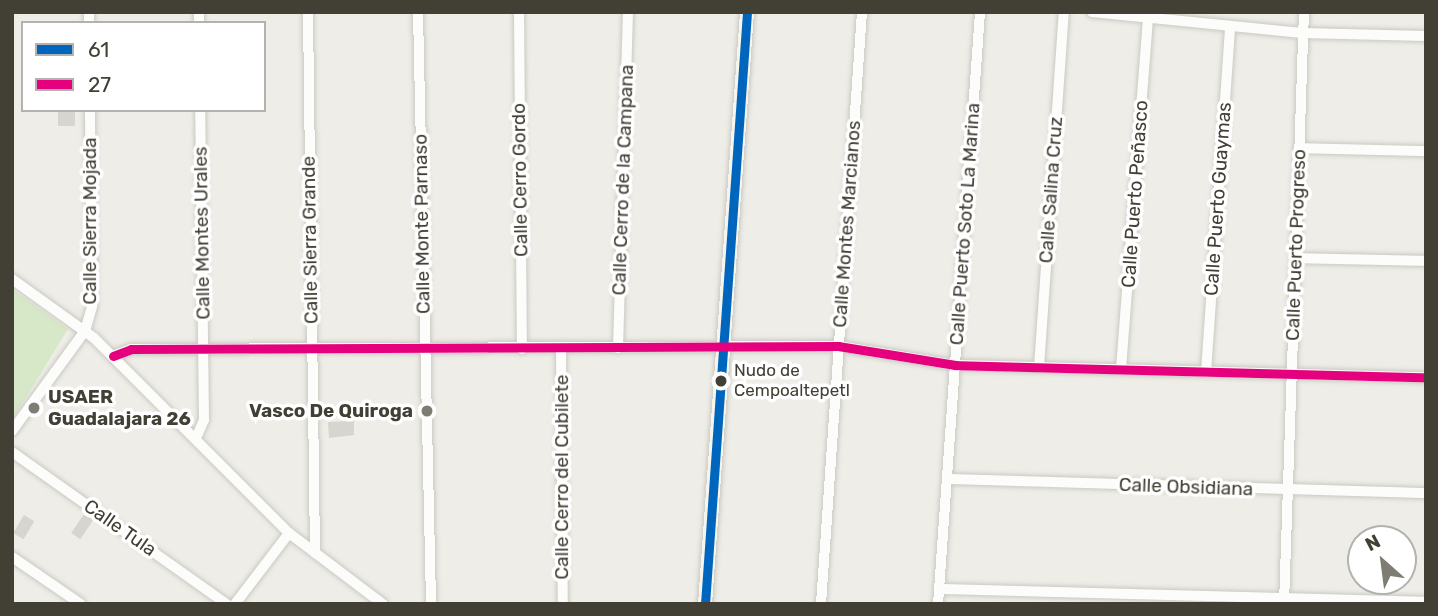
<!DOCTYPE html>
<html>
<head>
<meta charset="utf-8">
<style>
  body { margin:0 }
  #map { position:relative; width:1438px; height:616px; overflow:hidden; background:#eeede7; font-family:Rubik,sans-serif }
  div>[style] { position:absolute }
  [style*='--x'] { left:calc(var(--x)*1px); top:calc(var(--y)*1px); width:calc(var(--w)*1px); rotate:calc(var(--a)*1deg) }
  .green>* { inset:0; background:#d7e8c8 }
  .building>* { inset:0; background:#d7d5cf; transform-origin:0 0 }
  .roads { filter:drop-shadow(0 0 2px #cac9c3) drop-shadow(0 0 2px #cac9c3) }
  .street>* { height:10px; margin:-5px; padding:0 5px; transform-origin:5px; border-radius:5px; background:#fcfcfb }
  .secondary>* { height:14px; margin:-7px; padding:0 7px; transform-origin:7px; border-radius:7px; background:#f5f4ed }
  .bus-1>* { height:9px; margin:-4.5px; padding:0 4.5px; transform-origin:4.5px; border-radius:4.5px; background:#0065bd }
  .bus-2>* { height:9px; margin:-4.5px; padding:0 4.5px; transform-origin:4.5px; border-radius:4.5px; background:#e5007d }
  .dots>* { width:19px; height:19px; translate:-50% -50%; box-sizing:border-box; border:4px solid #fff; border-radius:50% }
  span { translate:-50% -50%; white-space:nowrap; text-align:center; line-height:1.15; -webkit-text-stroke:7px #fff; paint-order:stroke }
  .bus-label { font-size:17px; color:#423f34 }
  .left { translate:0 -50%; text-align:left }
  .street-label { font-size:19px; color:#423f34 }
  .poi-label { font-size:19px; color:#423f34; font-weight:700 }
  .right { translate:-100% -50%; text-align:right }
  .frame { position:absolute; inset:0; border:14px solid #423f34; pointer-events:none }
  .legend { position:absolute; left:21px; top:21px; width:245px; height:91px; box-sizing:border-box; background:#fff; border:2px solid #b3b2ae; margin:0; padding:9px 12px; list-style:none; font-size:21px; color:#423f34 }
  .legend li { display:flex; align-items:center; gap:14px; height:35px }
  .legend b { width:35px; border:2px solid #b3b2ae }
  .north { position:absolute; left:1347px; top:525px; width:70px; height:70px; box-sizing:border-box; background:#fff; border:2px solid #b3b2ae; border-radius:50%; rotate:332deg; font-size:19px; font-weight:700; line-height:28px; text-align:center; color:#423f34 }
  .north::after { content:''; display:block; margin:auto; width:24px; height:32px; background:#7e7c73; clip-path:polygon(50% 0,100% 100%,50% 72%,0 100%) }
</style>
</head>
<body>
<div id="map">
  <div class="green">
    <div style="clip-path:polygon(12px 289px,68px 329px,12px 420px)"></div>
  </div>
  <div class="building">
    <div style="left:58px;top:110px;width:17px;height:16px"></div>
    <div style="clip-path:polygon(354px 421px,354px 435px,329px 438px,328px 422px)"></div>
    <div style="left:84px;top:514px;width:11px;height:23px;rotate:34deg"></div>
    <div style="left:24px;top:515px;width:12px;height:21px;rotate:31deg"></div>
  </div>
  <div class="roads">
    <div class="street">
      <div style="--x:89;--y:12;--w:11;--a:90"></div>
      <div style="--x:199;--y:12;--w:11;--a:90"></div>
      <div style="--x:308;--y:12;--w:541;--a:89.26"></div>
      <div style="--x:418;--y:12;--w:592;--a:88.74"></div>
      <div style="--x:519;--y:12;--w:337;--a:89.5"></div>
      <div style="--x:1092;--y:12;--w:211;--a:5.7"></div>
      <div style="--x:1302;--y:33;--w:124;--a:1.4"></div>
      <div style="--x:1299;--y:148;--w:127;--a:1.4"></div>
      <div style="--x:1295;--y:258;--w:131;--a:1.3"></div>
      <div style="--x:12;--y:279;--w:101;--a:35.7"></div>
      <div style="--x:94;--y:338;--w:276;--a:45"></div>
      <div style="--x:289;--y:533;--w:118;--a:37.1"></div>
      <div style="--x:618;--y:348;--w:336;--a:-88.3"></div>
      <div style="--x:561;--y:349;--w:255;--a:89.6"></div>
      <div style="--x:113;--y:356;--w:19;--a:-21"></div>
      <div style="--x:131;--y:349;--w:707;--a:-0.24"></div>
      <div style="--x:838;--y:346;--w:119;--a:9.2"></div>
      <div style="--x:955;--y:365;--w:471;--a:1.5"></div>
      <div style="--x:1039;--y:367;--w:356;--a:-86"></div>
      <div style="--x:1121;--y:369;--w:352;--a:-85.6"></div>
      <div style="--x:1206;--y:372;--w:347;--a:-86"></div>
      <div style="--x:12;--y:431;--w:124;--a:-53.9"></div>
      <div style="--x:85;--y:331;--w:26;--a:-74"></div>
      <div style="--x:92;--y:306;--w:196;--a:-90.6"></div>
      <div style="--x:196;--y:438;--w:20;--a:-66"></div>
      <div style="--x:204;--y:420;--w:310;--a:-90.7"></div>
      <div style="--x:12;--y:452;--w:263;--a:35.3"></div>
      <div style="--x:947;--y:479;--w:479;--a:1.7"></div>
      <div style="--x:12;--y:557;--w:83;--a:34.3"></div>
      <div style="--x:939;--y:589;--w:487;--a:1.5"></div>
      <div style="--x:235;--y:604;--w:89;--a:-52.7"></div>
      <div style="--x:821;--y:604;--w:593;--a:-86.04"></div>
      <div style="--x:938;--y:604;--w:593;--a:-85.94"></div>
      <div style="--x:1284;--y:604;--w:592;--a:-88.07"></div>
    </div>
    <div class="secondary">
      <div style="--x:705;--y:604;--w:593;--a:-85.94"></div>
    </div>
  </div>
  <div class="bus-1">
    <div style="--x:705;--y:604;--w:593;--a:-85.94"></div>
  </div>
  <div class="bus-2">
    <div style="--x:113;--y:356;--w:19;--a:-21"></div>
    <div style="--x:131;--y:349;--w:707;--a:-0.24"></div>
    <div style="--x:838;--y:346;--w:119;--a:9.2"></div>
    <div style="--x:955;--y:365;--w:471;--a:1.5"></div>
  </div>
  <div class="dots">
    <div style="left:721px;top:381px;background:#423f34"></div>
    <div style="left:34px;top:408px;background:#7e7c73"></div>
    <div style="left:427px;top:411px;background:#7e7c73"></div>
  </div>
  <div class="bus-label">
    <span class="left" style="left:734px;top:381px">Nudo de<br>Cempoaltepetl</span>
  </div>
  <div class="street-label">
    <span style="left:520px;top:180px;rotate:-91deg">Calle Cerro Gordo</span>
    <span style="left:623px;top:180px;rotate:-88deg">Calle Cerro de la Campana</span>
    <span style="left:1051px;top:190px;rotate:-86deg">Calle Salina Cruz</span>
    <span style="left:1135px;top:194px;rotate:-86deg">Calle Puerto Peñasco</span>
    <span style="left:1218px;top:199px;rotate:-86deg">Calle Puerto Guaymas</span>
    <span style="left:90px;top:221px;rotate:-90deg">Calle Sierra Mojada</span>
    <span style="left:422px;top:224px;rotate:-91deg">Calle Monte Parnaso</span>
    <span style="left:847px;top:224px;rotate:-86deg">Calle Montes Marcianos</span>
    <span style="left:965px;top:224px;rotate:-86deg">Calle Puerto Soto La Marina</span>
    <span style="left:202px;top:233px;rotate:-91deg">Calle Montes Urales</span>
    <span style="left:310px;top:240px;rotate:-91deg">Calle Sierra Grande</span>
    <span style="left:1296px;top:245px;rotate:-88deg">Calle Puerto Progreso</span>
    <span style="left:562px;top:477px;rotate:-90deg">Calle Cerro del Cubilete</span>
    <span style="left:1186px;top:487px;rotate:2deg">Calle Obsidiana</span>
    <span style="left:120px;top:528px;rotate:35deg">Calle Tula</span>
  </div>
  <div class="poi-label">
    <span class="left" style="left:48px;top:408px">USAER<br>Guadalajara 26</span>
    <span class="right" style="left:413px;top:411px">Vasco De Quiroga</span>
  </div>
  <div class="frame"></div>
  <ul class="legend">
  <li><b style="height:9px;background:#0065bd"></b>61</li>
  <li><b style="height:9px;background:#e5007d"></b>27</li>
  </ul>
  <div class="north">N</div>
</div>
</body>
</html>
